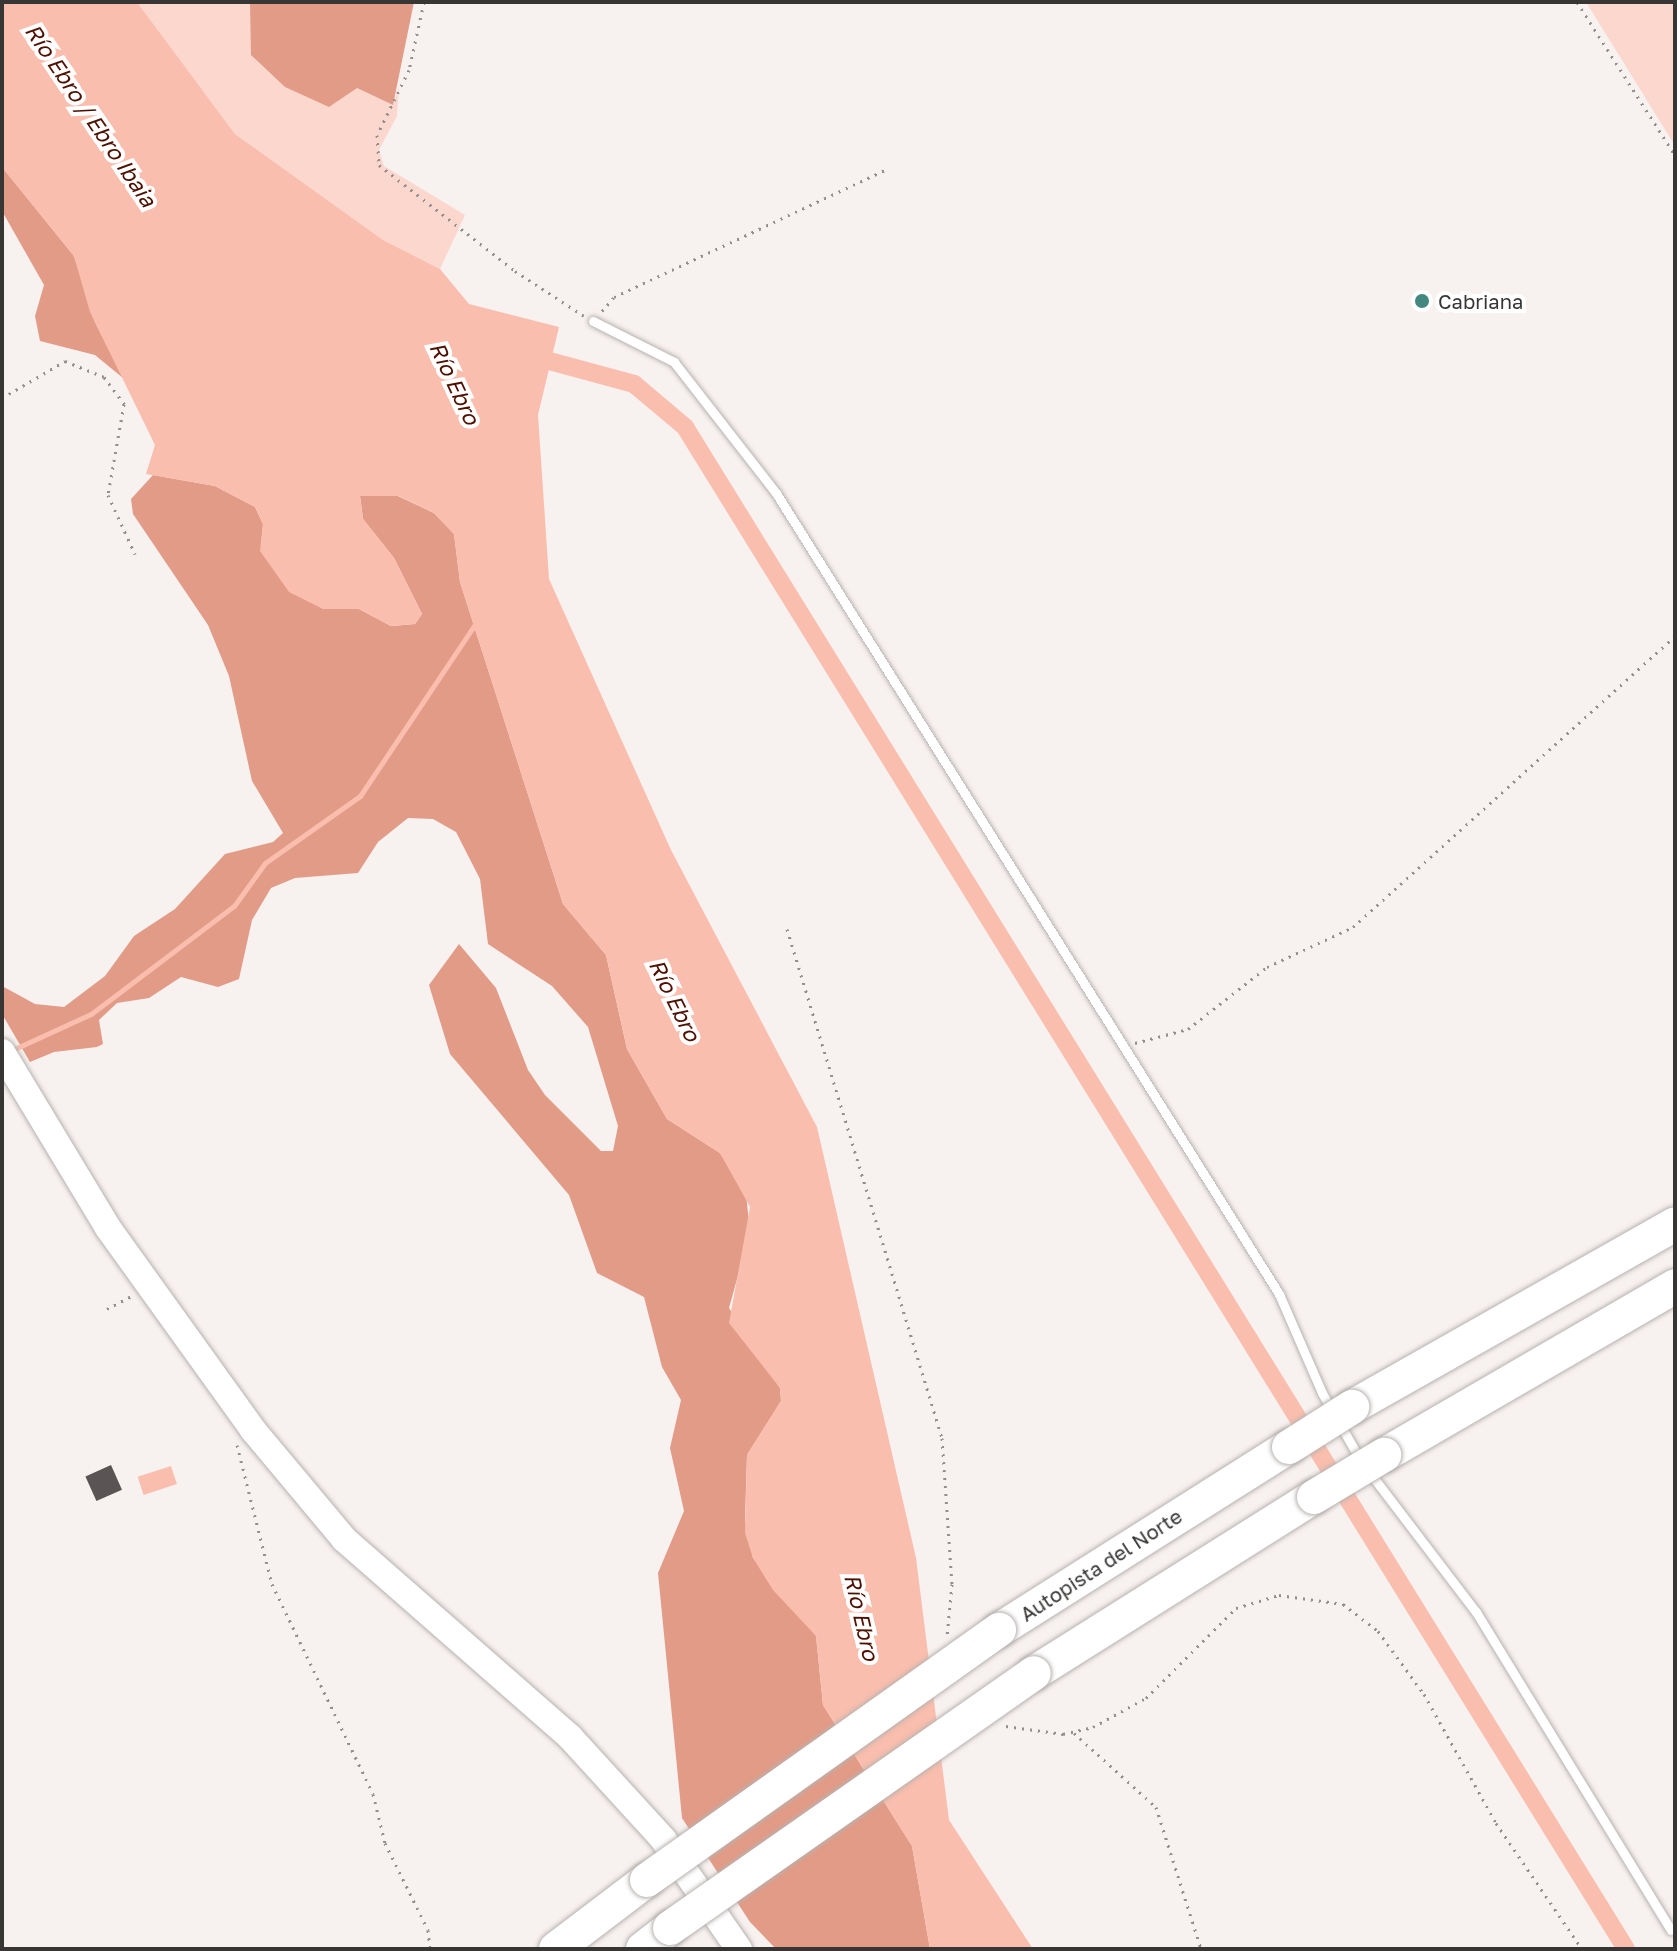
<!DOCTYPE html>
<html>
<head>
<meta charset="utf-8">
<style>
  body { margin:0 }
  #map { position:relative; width:1677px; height:1951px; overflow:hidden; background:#f7f1ef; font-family:"Golos Text",sans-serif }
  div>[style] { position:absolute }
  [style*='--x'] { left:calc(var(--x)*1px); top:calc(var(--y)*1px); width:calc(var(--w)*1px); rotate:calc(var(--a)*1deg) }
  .green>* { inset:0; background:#fcd7cd }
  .forest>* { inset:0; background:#e29b86 }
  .water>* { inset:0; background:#f9bead; transform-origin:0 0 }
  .stream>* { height:5px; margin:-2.5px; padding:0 2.5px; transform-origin:2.5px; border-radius:2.5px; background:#f9bead }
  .canal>* { height:18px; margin:-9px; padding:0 9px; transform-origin:9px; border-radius:9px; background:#f9bead }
  .building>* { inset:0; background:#5a5554; transform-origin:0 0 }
  .path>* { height:3px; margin-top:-1.5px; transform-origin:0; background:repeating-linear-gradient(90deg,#938f8e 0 2px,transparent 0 8px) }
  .roads { filter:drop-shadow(0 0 2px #b7b2b0) drop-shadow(0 0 2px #b7b2b0) }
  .lane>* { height:9px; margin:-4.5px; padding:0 4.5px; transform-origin:4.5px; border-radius:4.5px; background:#fff }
  .secondary>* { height:26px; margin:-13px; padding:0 13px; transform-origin:13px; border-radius:13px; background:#fff }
  .highway>* { height:34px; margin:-17px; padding:0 17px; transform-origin:17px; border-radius:17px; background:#fff }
  .bridges { filter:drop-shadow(0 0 2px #b7b2b0) drop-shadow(0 0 2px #b7b2b0) }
  .highway-bridge>* { height:34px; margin:-17px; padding:0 17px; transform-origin:17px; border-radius:17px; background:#fff }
  .dots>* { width:22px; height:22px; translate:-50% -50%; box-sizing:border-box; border:4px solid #fff; border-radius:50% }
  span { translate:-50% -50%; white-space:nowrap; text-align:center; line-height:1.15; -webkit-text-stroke:8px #fff; paint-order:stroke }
  .poi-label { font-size:20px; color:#383635 }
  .left { translate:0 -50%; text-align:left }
  .street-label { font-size:20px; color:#383635 }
  .water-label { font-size:22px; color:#4e1000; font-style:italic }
  .frame { position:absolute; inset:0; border:4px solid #383635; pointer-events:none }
</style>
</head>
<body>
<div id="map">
  <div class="green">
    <div style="clip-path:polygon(137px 2px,250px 2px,357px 88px,393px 105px,399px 86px,397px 116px,379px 150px,384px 166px,465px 215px,440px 269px,383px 240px,235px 134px)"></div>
    <div style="clip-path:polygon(1586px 2px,1675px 2px,1675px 146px,1674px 144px)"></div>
  </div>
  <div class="forest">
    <div style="clip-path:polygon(250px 2px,414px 2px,393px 105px,357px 88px,329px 107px,285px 87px,251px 55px)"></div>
    <div style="clip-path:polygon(2px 167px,74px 256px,95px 322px,123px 378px,95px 355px,40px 341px,35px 316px,44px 285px,2px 211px)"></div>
    <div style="clip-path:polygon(153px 475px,215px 486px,255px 507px,263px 524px,261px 545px,323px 609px,359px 609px,391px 626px,415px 624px,422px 614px,394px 558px,363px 519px,360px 496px,398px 496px,434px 513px,454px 534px,460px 582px,563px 904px,606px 955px,627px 1049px,667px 1119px,720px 1153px,746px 1194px,750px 1232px,729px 1308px,780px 1388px,781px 1401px,747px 1455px,745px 1520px,753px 1558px,816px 1636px,823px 1705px,912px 1846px,930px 1949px,776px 1949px,750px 1922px,682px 1818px,658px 1573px,684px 1511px,670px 1448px,681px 1400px,662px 1367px,644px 1297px,597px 1273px,569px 1195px,450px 1054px,429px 985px,459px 944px,496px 988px,528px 1070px,545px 1095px,601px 1151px,613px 1151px,618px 1126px,588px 1027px,552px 986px,488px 944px,480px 879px,456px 832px,433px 819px,408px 818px,378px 842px,358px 873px,295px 878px,271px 888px,252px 920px,239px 979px,218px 987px,181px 977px,149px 998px,117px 1003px,99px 1020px,103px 1044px,97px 1047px,54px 1052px,30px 1062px,2px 1014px,2px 986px,35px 1004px,64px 1007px,105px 976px,134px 936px,175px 909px,225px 854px,273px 842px,283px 833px,252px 781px,229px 676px,208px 625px,133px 514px,131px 499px)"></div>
  </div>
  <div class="water">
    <div style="clip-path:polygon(2px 2px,137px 2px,235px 134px,383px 240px,440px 269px,469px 304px,559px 327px,538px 415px,549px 579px,671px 850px,817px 1127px,916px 1558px,949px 1820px,1033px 1949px,930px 1949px,912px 1846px,823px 1705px,816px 1636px,773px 1590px,753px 1558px,745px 1533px,747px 1455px,781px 1401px,780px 1388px,729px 1323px,750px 1207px,720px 1153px,667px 1119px,627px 1049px,606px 955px,563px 904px,460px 582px,454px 534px,434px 513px,399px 496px,360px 496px,363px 519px,394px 558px,422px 614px,415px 624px,391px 626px,359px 609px,323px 609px,289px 592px,260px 551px,263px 524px,255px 507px,215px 486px,146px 474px,155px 445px,90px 312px,74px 256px,2px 167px)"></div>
    <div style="left:171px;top:1466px;width:19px;height:35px;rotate:72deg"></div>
  </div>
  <div class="stream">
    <div style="--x:10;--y:1051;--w:89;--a:-24.6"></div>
    <div style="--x:91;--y:1014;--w:179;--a:-37.1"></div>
    <div style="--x:234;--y:906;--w:53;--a:-54.2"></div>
    <div style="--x:265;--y:863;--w:116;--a:-35.2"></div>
    <div style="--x:360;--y:796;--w:208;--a:-56.2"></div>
  </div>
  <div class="canal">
    <div style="--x:531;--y:356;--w:107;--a:15.2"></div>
    <div style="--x:634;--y:384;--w:67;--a:40.1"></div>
    <div style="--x:685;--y:427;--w:1789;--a:58.27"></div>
  </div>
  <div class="building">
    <div style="left:111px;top:1465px;width:27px;height:28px;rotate:66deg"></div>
  </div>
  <div class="path">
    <div style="--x:424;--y:2;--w:70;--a:102.4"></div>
    <div style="--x:409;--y:70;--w:72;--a:116.2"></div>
    <div style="--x:377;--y:135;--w:30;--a:86"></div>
    <div style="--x:379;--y:165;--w:172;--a:37.9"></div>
    <div style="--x:515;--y:271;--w:82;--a:33.1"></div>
    <div style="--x:1577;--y:2;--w:182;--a:57.4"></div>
    <div style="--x:602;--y:311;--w:18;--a:-49"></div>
    <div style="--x:614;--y:297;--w:302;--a:-25.1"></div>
    <div style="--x:2;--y:398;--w:73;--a:-30.4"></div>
    <div style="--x:65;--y:361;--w:42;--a:22.3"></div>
    <div style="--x:104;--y:377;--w:34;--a:53"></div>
    <div style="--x:124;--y:404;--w:92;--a:100"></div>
    <div style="--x:108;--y:495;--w:65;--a:65.4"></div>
    <div style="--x:787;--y:929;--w:532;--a:73.06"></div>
    <div style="--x:942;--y:1438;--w:146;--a:86.1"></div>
    <div style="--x:952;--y:1584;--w:53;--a:95.4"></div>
    <div style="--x:1135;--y:1043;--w:55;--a:-14.8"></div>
    <div style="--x:1188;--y:1029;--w:100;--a:-38.1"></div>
    <div style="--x:1267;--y:967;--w:95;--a:-24.9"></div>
    <div style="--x:1353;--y:927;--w:434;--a:-42.1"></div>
    <div style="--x:107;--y:1309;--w:27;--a:-28"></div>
    <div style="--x:237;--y:1445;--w:143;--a:75.9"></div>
    <div style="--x:272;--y:1584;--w:233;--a:64.3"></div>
    <div style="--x:373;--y:1794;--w:50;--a:76.2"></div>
    <div style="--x:385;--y:1843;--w:97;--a:63.7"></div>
    <div style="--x:428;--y:1930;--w:19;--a:84"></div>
    <div style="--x:1006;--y:1726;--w:58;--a:8"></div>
    <div style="--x:1063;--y:1734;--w:31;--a:-13"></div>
    <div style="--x:1093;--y:1727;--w:60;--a:-28.7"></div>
    <div style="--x:1146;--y:1698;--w:127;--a:-45"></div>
    <div style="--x:1236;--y:1608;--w:45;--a:-16.8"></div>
    <div style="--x:1279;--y:1595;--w:65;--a:8"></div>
    <div style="--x:1343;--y:1604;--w:44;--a:37.6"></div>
    <div style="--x:1378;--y:1631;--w:78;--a:53.9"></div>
    <div style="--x:1424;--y:1694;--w:148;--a:60.8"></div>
    <div style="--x:1496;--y:1823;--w:153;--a:55.7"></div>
    <div style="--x:1074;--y:1733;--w:110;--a:42.1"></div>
    <div style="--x:1156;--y:1807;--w:149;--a:72.4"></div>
  </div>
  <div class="roads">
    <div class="lane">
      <div style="--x:593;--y:321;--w:91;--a:26.8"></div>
      <div style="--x:674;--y:362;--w:166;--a:52.1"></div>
      <div style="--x:776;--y:493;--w:946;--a:57.87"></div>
      <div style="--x:1279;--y:1294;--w:108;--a:66.5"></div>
      <div style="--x:1322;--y:1393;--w:78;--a:60.2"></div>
      <div style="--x:1370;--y:1473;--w:175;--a:52.7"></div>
      <div style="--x:1476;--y:1612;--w:373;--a:58.5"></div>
    </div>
    <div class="secondary">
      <div style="--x:2;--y:1052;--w:205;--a:58.9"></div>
      <div style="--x:108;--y:1228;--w:249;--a:54.3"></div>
      <div style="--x:253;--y:1430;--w:142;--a:50.1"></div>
      <div style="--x:344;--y:1539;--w:300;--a:41.2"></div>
      <div style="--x:570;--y:1737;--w:138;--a:47.6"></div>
      <div style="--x:663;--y:1839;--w:134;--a:55.4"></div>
    </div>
    <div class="highway">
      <div style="--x:1352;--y:1407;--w:371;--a:-29.5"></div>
      <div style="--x:1384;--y:1455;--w:337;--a:-30.1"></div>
      <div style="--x:999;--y:1630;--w:343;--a:-32.3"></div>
      <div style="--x:1034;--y:1673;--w:331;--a:-32.2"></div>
      <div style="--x:556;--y:1949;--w:114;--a:-37.2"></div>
      <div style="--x:643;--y:1949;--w:34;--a:-38"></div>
    </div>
  </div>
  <div class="bridges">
    <div class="highway-bridge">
      <div style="--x:1289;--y:1447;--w:75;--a:-32.4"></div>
      <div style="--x:1314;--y:1497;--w:82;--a:-31"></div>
      <div style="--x:647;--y:1880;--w:432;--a:-35.4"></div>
      <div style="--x:670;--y:1928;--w:444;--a:-35"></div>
    </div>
  </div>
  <div class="dots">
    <div style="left:1422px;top:301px;background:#428881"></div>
  </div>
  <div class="poi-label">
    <span class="left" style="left:1438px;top:301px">Cabriana</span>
  </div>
  <div class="street-label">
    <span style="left:1101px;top:1565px;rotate:-33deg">Autopista del Norte</span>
  </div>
  <div class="water-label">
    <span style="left:91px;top:115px;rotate:56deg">Río Ebro / Ebro Ibaia</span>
    <span style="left:455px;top:383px;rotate:65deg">Río Ebro</span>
    <span style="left:675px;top:1000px;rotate:64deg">Río Ebro</span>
    <span style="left:862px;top:1617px;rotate:77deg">Río Ebro</span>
  </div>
  <div class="frame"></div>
</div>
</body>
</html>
